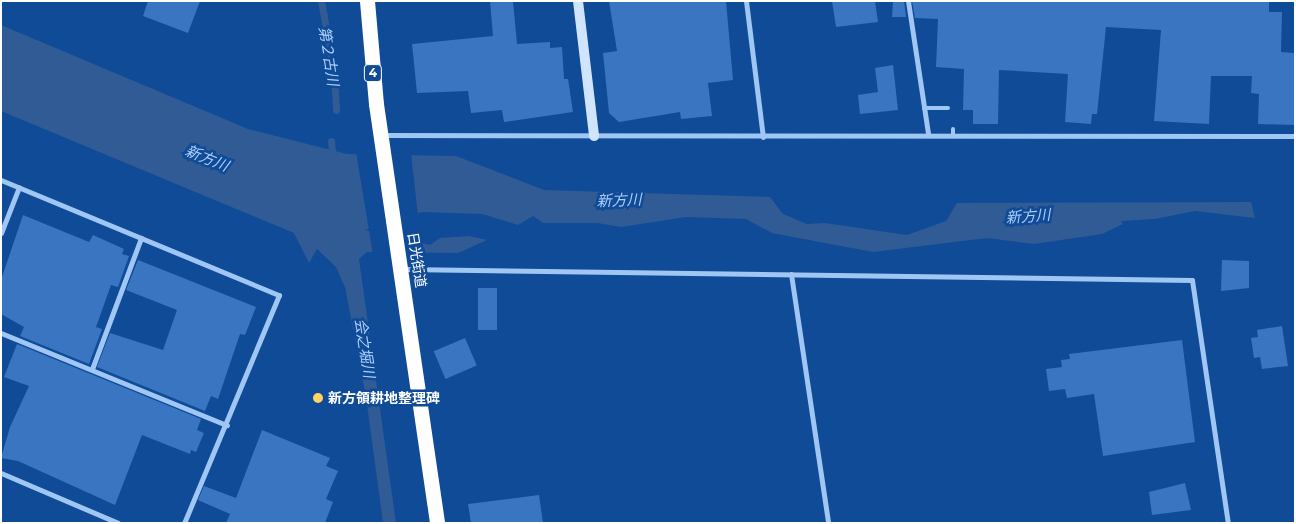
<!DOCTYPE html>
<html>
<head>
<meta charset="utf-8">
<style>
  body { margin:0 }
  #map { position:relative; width:1296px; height:524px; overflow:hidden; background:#104b97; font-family:Montserrat,"Noto Sans JP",sans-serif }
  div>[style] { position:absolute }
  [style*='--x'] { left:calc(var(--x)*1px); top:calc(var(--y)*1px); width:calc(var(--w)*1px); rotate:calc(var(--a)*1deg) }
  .water>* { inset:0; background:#305b94 }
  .pier>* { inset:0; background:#104b97 }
  .stream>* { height:7px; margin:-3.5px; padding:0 3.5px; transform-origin:3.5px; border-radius:3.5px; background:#305b94 }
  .building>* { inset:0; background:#3975c0; transform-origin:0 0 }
  .lane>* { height:4px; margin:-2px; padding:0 2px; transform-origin:2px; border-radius:2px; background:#a0c6f4 }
  .street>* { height:5px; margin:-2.5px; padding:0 2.5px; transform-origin:2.5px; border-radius:2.5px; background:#a0c6f4 }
  .secondary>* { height:10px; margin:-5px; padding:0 5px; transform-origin:5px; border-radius:5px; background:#d0e4fd }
  .highway>* { height:15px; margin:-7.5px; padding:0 7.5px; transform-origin:7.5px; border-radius:7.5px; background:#fff }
  .dots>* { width:14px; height:14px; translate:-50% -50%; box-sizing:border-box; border:2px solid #104b97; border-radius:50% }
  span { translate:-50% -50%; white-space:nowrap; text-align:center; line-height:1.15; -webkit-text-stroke:5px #104b97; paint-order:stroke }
  .shield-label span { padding:1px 4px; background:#104b97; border:1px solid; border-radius:4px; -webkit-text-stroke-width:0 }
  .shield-label { font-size:12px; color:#fff; font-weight:700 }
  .street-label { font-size:14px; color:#fff }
  .poi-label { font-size:14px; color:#fff; font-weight:700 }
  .left { translate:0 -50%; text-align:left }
  .water-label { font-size:15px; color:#acd0fb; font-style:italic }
  .frame { position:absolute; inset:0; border:2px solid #fff; pointer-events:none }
</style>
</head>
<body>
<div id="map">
  <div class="water">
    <div style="clip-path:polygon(1px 25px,248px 129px,347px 154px,456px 156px,544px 190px,770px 197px,783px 214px,807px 224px,825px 223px,907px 235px,946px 221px,957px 203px,1251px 202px,1255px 218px,1195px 211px,1155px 219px,1121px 221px,1123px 224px,1102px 234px,1034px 244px,987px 238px,873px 252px,772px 233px,746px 219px,686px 217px,621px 227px,597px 223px,543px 223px,533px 216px,518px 225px,482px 214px,422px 212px,365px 230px,430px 245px,440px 238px,469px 236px,487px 240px,458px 253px,367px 252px,359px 259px,396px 523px,383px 523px,366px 397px,345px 287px,336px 267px,317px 249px,309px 263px,294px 233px,1px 111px)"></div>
  </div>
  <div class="pier">
    <div style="clip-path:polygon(356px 152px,411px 153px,418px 216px,373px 230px,421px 240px,423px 255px,373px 255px)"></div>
  </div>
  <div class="stream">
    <div style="--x:321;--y:1;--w:71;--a:79.5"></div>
    <div style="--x:334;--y:71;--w:39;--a:87"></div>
    <div style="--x:331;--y:141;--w:19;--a:84"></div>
  </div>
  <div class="building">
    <div style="clip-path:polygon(148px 1px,200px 1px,188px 33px,143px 16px)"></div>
    <div style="clip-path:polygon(490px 1px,513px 1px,517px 44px,550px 42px,550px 48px,562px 47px,564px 79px,568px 79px,573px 112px,504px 122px,502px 110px,471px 113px,468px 91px,417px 93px,412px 44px,493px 36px)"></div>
    <div style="clip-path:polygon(609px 1px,726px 1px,733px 80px,708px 83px,712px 116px,681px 119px,680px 112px,619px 122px,609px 113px,603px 53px,617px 51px)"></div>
    <div style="clip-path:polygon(832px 1px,875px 1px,878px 22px,836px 27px)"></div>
    <div style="clip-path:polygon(893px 1px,904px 1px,906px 17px,892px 17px)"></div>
    <div style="clip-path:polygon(912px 1px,1269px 1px,1269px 12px,1282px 12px,1281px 52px,1294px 53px,1295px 125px,1258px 124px,1259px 94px,1251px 93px,1252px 76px,1211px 76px,1209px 124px,1154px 121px,1161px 30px,1106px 27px,1097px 114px,1092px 114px,1091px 124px,1065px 122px,1068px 74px,999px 70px,998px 124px,973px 124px,973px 110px,963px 110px,964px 69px,936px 67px,938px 19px,915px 18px)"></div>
    <div style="clip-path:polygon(893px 65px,898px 110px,860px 114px,858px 95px,878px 92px,875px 68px)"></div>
    <div style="clip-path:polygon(23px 215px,89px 242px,93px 235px,124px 249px,122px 254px,129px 256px,118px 287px,111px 285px,96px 327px,102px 329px,89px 364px,20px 336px,24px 327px,1px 314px,1px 280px)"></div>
    <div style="clip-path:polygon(138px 260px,256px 307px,245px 335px,240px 334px,218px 399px,211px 396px,205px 411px,97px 367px,110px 333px,163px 350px,177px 310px,126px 290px)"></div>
    <div style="clip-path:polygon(1222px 260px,1249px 261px,1249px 288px,1221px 291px)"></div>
    <div style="left:478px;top:288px;width:19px;height:42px"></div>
    <div style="clip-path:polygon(1282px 326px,1288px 366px,1262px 369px,1260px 357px,1254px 358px,1251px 338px,1258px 337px,1257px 330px)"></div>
    <div style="left:465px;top:338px;width:30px;height:34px;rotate:67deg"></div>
    <div style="clip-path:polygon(1182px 340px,1195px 442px,1103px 456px,1094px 394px,1067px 398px,1065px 389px,1049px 391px,1046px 369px,1062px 367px,1061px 360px,1070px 359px,1069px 354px)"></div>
    <div style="clip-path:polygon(17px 344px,201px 419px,197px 430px,204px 433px,196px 452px,191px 450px,190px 454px,142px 435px,115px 505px,18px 461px,1px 458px,10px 427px,29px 386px,4px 377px)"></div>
    <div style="clip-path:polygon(262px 430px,330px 458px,326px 466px,338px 471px,326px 499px,333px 502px,325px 523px,226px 523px,230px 514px,198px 500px,204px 486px,236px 498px)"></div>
    <div style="clip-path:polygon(1185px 483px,1191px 510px,1152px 515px,1149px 492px)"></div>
    <div style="clip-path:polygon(539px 495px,543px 523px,471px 523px,468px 504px)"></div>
  </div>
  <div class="lane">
    <div style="--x:924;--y:108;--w:24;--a:0"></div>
    <div style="--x:953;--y:135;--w:6;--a:-90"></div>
  </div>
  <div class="street">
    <div style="--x:746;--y:1;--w:137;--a:82.9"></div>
    <div style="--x:908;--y:1;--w:134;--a:81.4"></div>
    <div style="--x:383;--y:135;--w:912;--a:0.06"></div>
    <div style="--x:1;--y:180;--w:301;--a:22.5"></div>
    <div style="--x:279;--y:295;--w:247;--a:112.6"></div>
    <div style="--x:1;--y:233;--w:49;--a:-68.6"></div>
    <div style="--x:403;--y:269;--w:789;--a:0.8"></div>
    <div style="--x:1192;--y:280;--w:246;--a:81.6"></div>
    <div style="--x:791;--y:274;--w:252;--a:81.5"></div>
    <div style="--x:1;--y:333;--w:244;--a:22.2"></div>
    <div style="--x:92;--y:369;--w:140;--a:-69.5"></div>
    <div style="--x:1;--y:473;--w:127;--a:23.1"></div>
  </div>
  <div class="secondary">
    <div style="--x:578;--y:1;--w:136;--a:83.2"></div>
  </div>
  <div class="highway">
    <div style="--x:367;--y:1;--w:103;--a:85"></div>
    <div style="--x:376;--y:104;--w:423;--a:81.7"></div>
  </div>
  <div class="dots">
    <div style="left:318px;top:398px;background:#ffd263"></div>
  </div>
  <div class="shield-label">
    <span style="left:373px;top:73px">4</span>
  </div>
  <div class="street-label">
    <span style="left:417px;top:260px;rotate:81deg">日光街道</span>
  </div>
  <div class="poi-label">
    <span class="left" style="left:328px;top:398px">新方領耕地整理碑</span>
  </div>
  <div class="water-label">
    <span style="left:329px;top:56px;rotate:81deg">第２古川</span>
    <span style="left:207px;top:158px;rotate:22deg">新方川</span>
    <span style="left:619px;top:200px;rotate:-2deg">新方川</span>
    <span style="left:1028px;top:216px;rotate:-4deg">新方川</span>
    <span style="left:365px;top:348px;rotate:81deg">会之堀川</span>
  </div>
  <div class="frame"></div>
</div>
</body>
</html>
